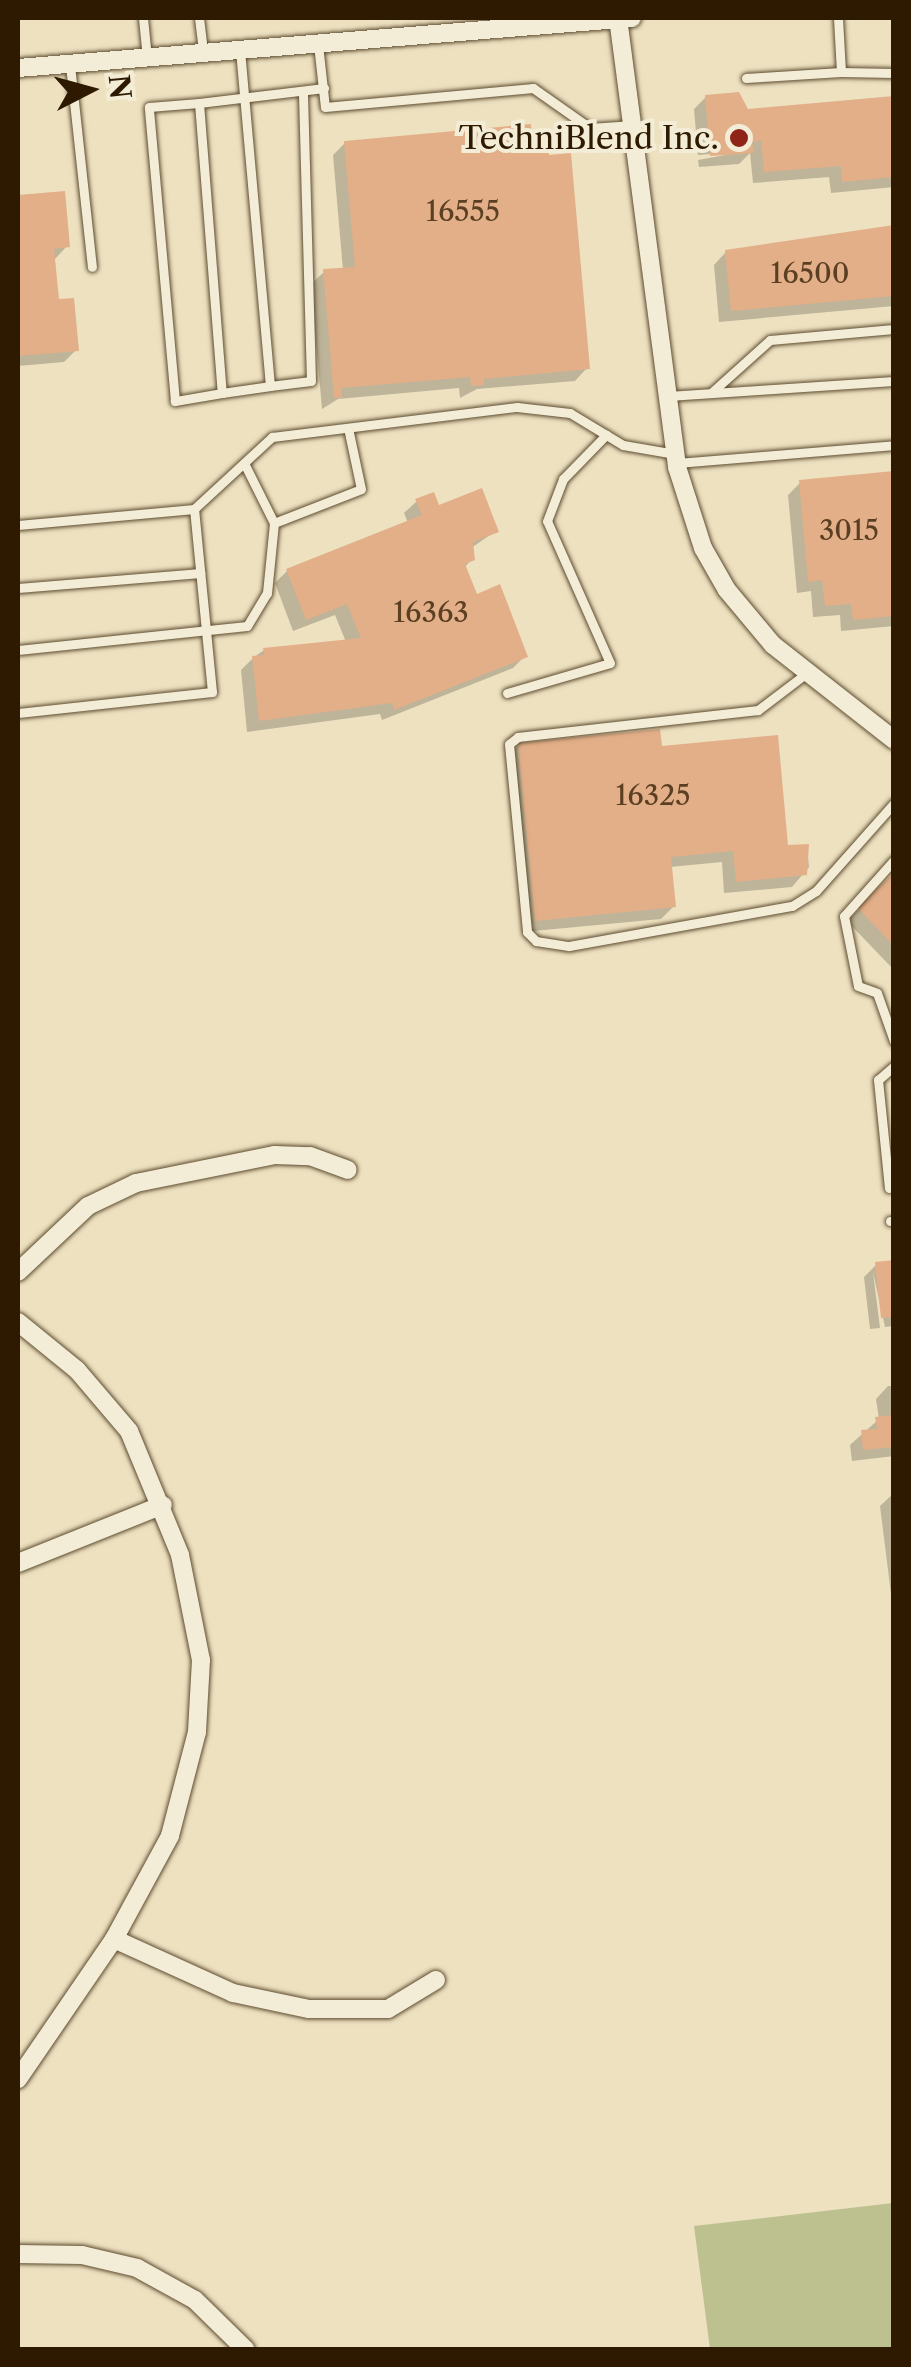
<!DOCTYPE html>
<html>
<head>
<meta charset="utf-8">
<style>
  body { margin:0 }
  #map { position:relative; width:911px; height:2367px; overflow:hidden; background:#ede1c0; font-family:"Libre Caslon Text",serif }
  div>[style] { position:absolute }
  [style*='--x'] { left:calc(var(--x)*1px); top:calc(var(--y)*1px); width:calc(var(--w)*1px); rotate:calc(var(--a)*1deg) }
  .green>* { inset:0; background:#bdc18f }
  .shadow>* { inset:0; background:#0003 }
  .building>* { inset:0; background:#e3af89 }
  .roads { filter:drop-shadow(0 0 2px #5e4c30) drop-shadow(0 0 2px #5e4c30) }
  .lane>* { height:9px; margin:-4.5px; padding:0 4.5px; transform-origin:4.5px; border-radius:4.5px; background:#f3ecd6 }
  .street>* { height:18px; margin:-9px; padding:0 9px; transform-origin:9px; border-radius:9px; background:#f3ecd6 }
  .dots>* { width:28px; height:28px; translate:-50% -50%; box-sizing:border-box; border:5px solid #f3ecd6; border-radius:50% }
  span { translate:-50% -50%; white-space:nowrap; text-align:center; line-height:1.15; -webkit-text-stroke:8px #f3ecd6; paint-order:stroke }
  .number-label { font-size:28px; color:#5b3f22 }
  .number-label span { -webkit-text-stroke-width:0 }
  .poi-label { font-size:32px; color:#2e1a00 }
  .right { translate:-100% -50%; text-align:right }
  .frame { position:absolute; inset:0; border:20px solid #2e1a00; pointer-events:none }
  .north { position:absolute; left:40px; top:40px; width:100px; height:100px; -webkit-text-stroke:8px #f3ecd6; paint-order:stroke; rotate:84deg; font-size:28px; font-weight:700; line-height:40px; text-align:center; color:#2e1a00 }
  .north::after { content:''; display:block; margin:auto; width:35px; height:45px; background:#2e1a00; clip-path:polygon(50% 0,100% 100%,50% 72%,0 100%) }
</style>
</head>
<body>
<div id="map">
  <div class="green">
    <div style="clip-path:polygon(893px 2203px,893px 2349px,710px 2349px,694px 2226px)"></div>
  </div>
  <div class="shadow">
    <div style="clip-path:polygon(706px 97px,746px 112px,894px 99px,894px 187px,831px 193px,829px 177px,753px 183px,750px 153px,739px 164px,699px 167px,698px 160px,747px 151px,698px 155px,694px 109px)"></div>
    <div style="clip-path:polygon(345px 143px,587px 368px,575px 381px,477px 389px,460px 398px,459px 388px,338px 399px,322px 409px,311px 284px,324px 272px,343px 270px,333px 155px)"></div>
    <div style="clip-path:polygon(62px 194px,67px 246px,55px 259px,56px 302px,76px 350px,64px 362px,18px 366px,18px 198px)"></div>
    <div style="clip-path:polygon(894px 228px,894px 306px,719px 322px,714px 265px,726px 252px)"></div>
    <div style="clip-path:polygon(894px 474px,894px 626px,841px 631px,840px 615px,813px 617px,811px 591px,797px 593px,788px 495px,800px 483px)"></div>
    <div style="clip-path:polygon(417px 501px,496px 531px,471px 548px,472px 559px,464px 568px,475px 597px,525px 656px,513px 668px,382px 720px,380px 714px,247px 732px,241px 670px,253px 658px,264px 650px,346px 642px,335px 615px,293px 631px,275px 583px,287px 571px,408px 523px,404px 513px)"></div>
    <div style="clip-path:polygon(519px 745px,660px 749px,785px 848px,807px 846px,809px 867px,792px 887px,724px 893px,722px 862px,670px 867px,674px 906px,661px 919px,523px 932px,507px 757px)"></div>
    <div style="clip-path:polygon(894px 876px,894px 970px,847px 921px)"></div>
    <div style="clip-path:polygon(894px 1263px,894px 1326px,885px 1327px,873px 1272px,880px 1328px,870px 1329px,864px 1277px,876px 1265px)"></div>
    <div style="clip-path:polygon(888px 1386px,894px 1386px,894px 1456px,852px 1461px,850px 1445px,879px 1419px,876px 1399px)"></div>
    <div style="clip-path:polygon(894px 1493px,894px 1618px,880px 1506px)"></div>
  </div>
  <div class="building">
    <div style="clip-path:polygon(739px 92px,748px 109px,894px 96px,894px 177px,842px 182px,841px 166px,764px 172px,761px 141px,752px 142px,754px 153px,710px 156px,705px 95px)"></div>
    <div style="clip-path:polygon(531px 124px,532px 139px,548px 138px,549px 155px,571px 153px,590px 369px,484px 379px,484px 385px,471px 386px,470px 377px,342px 388px,342px 398px,334px 398px,323px 269px,355px 267px,344px 141px)"></div>
    <div style="clip-path:polygon(65px 191px,70px 247px,54px 249px,59px 299px,74px 298px,79px 351px,18px 356px,18px 195px)"></div>
    <div style="clip-path:polygon(894px 225px,894px 296px,731px 311px,725px 250px)"></div>
    <div style="clip-path:polygon(894px 471px,894px 616px,853px 620px,851px 604px,825px 606px,822px 580px,808px 582px,799px 480px)"></div>
    <div style="clip-path:polygon(482px 488px,499px 532px,473px 542px,475px 560px,465px 564px,477px 594px,500px 584px,528px 657px,394px 710px,392px 703px,259px 721px,252px 656px,264px 655px,263px 648px,361px 638px,347px 604px,306px 620px,286px 569px,422px 515px,415px 499px,434px 492px,439px 505px)"></div>
    <div style="clip-path:polygon(660px 729px,662px 746px,778px 735px,788px 845px,809px 844px,807px 875px,736px 882px,733px 851px,671px 857px,676px 907px,535px 921px,518px 743px)"></div>
    <div style="clip-path:polygon(894px 873px,894px 946px,857px 907px)"></div>
    <div style="clip-path:polygon(894px 1260px,894px 1317px,881px 1318px,875px 1262px)"></div>
    <div style="clip-path:polygon(894px 1415px,894px 1447px,863px 1450px,861px 1430px,877px 1429px,875px 1417px)"></div>
  </div>
  <div class="roads">
    <div class="lane">
      <div style="--x:143;--y:18;--w:40;--a:84.3"></div>
      <div style="--x:199;--y:18;--w:35;--a:83"></div>
      <div style="--x:318;--y:44;--w:63;--a:83.7"></div>
      <div style="--x:325;--y:107;--w:209;--a:-5.2"></div>
      <div style="--x:533;--y:88;--w:70;--a:35.1"></div>
      <div style="--x:590;--y:128;--w:43;--a:-4"></div>
      <div style="--x:70;--y:65;--w:203;--a:83.8"></div>
      <div style="--x:841;--y:72;--w:53;--a:1.1"></div>
      <div style="--x:746;--y:78;--w:95;--a:-3.6"></div>
      <div style="--x:841;--y:72;--w:54;--a:-93.2"></div>
      <div style="--x:199;--y:103;--w:126;--a:-6.8"></div>
      <div style="--x:270;--y:386;--w:41;--a:-7"></div>
      <div style="--x:311;--y:381;--w:290;--a:-91.6"></div>
      <div style="--x:712;--y:392;--w:78;--a:-41.9"></div>
      <div style="--x:770;--y:340;--w:124;--a:-5.1"></div>
      <div style="--x:222;--y:393;--w:48;--a:170.3"></div>
      <div style="--x:175;--y:401;--w:295;--a:-95.1"></div>
      <div style="--x:149;--y:107;--w:50;--a:-4.6"></div>
      <div style="--x:199;--y:103;--w:291;--a:85.5"></div>
      <div style="--x:222;--y:393;--w:49;--a:-8.3"></div>
      <div style="--x:270;--y:386;--w:337;--a:-95.1"></div>
      <div style="--x:668;--y:396;--w:226;--a:-3.8"></div>
      <div style="--x:244;--y:463;--w:67;--a:63.4"></div>
      <div style="--x:274;--y:523;--w:93;--a:-21.3"></div>
      <div style="--x:361;--y:489;--w:62;--a:-102"></div>
      <div style="--x:677;--y:463;--w:218;--a:-4.7"></div>
      <div style="--x:18;--y:525;--w:177;--a:-5.2"></div>
      <div style="--x:194;--y:509;--w:106;--a:-42.7"></div>
      <div style="--x:272;--y:437;--w:247;--a:-7"></div>
      <div style="--x:517;--y:407;--w:53;--a:6.5"></div>
      <div style="--x:570;--y:413;--w:62;--a:31.1"></div>
      <div style="--x:623;--y:445;--w:53;--a:9.8"></div>
      <div style="--x:18;--y:588;--w:183;--a:-4.7"></div>
      <div style="--x:18;--y:650;--w:230;--a:-6"></div>
      <div style="--x:247;--y:626;--w:39;--a:-59"></div>
      <div style="--x:267;--y:593;--w:70;--a:-84.3"></div>
      <div style="--x:808;--y:672;--w:63;--a:142.8"></div>
      <div style="--x:758;--y:710;--w:242;--a:173.6"></div>
      <div style="--x:518;--y:737;--w:11;--a:142"></div>
      <div style="--x:509;--y:744;--w:189;--a:84.5"></div>
      <div style="--x:527;--y:932;--w:13;--a:45"></div>
      <div style="--x:536;--y:941;--w:33;--a:9"></div>
      <div style="--x:569;--y:946;--w:227;--a:-10.2"></div>
      <div style="--x:792;--y:906;--w:28;--a:-32"></div>
      <div style="--x:816;--y:891;--w:118;--a:-48.4"></div>
      <div style="--x:507;--y:693;--w:107;--a:-16.2"></div>
      <div style="--x:610;--y:663;--w:155;--a:-113.9"></div>
      <div style="--x:547;--y:521;--w:45;--a:-69.1"></div>
      <div style="--x:563;--y:479;--w:62;--a:-45.7"></div>
      <div style="--x:18;--y:713;--w:195;--a:-6.2"></div>
      <div style="--x:212;--y:692;--w:184;--a:-95.6"></div>
      <div style="--x:894;--y:860;--w:75;--a:131.8"></div>
      <div style="--x:844;--y:916;--w:71;--a:78.7"></div>
      <div style="--x:858;--y:986;--w:20;--a:20"></div>
      <div style="--x:877;--y:993;--w:51;--a:70.5"></div>
      <div style="--x:889;--y:1188;--w:109;--a:-95.8"></div>
      <div style="--x:878;--y:1080;--w:21;--a:-41"></div>
      <div style="--x:890;--y:1221;--w:4;--a:0"></div>
    </div>
    <div class="street">
      <div style="--x:618;--y:18;--w:453;--a:82.5"></div>
      <div style="--x:677;--y:467;--w:85;--a:72.2"></div>
      <div style="--x:703;--y:548;--w:48;--a:60.3"></div>
      <div style="--x:727;--y:590;--w:72;--a:50.1"></div>
      <div style="--x:773;--y:645;--w:154;--a:38.1"></div>
      <div style="--x:18;--y:68;--w:616;--a:-4.66"></div>
      <div style="--x:18;--y:1272;--w:96;--a:-43.3"></div>
      <div style="--x:88;--y:1206;--w:53;--a:-25.6"></div>
      <div style="--x:136;--y:1183;--w:142;--a:-11.4"></div>
      <div style="--x:275;--y:1155;--w:35;--a:2"></div>
      <div style="--x:310;--y:1156;--w:40;--a:20.2"></div>
      <div style="--x:18;--y:1322;--w:76;--a:39.1"></div>
      <div style="--x:77;--y:1370;--w:80;--a:49.6"></div>
      <div style="--x:129;--y:1431;--w:134;--a:67.6"></div>
      <div style="--x:180;--y:1555;--w:107;--a:78.7"></div>
      <div style="--x:201;--y:1660;--w:72;--a:93.2"></div>
      <div style="--x:197;--y:1732;--w:107;--a:104.6"></div>
      <div style="--x:170;--y:1836;--w:117;--a:118.5"></div>
      <div style="--x:114;--y:1939;--w:170;--a:124.4"></div>
      <div style="--x:18;--y:1563;--w:156;--a:-21.8"></div>
      <div style="--x:114;--y:1939;--w:131;--a:24.4"></div>
      <div style="--x:233;--y:1993;--w:78;--a:11.9"></div>
      <div style="--x:309;--y:2009;--w:79;--a:0"></div>
      <div style="--x:388;--y:2009;--w:56;--a:-31.1"></div>
      <div style="--x:18;--y:2254;--w:64;--a:0.9"></div>
      <div style="--x:82;--y:2255;--w:57;--a:13.3"></div>
      <div style="--x:137;--y:2268;--w:66;--a:28.9"></div>
      <div style="--x:195;--y:2300;--w:71;--a:44.4"></div>
    </div>
  </div>
  <div class="dots">
    <div style="left:739px;top:138px;background:#8f2418"></div>
  </div>
  <div class="number-label">
    <span style="left:463px;top:211px">16555</span>
    <span style="left:810px;top:273px">16500</span>
    <span style="left:849px;top:530px">3015</span>
    <span style="left:431px;top:612px">16363</span>
    <span style="left:653px;top:795px">16325</span>
  </div>
  <div class="poi-label">
    <span class="right" style="left:719px;top:138px">TechniBlend Inc.</span>
  </div>
  <div class="frame"></div>
  <div class="north">N</div>
</div>
</body>
</html>
